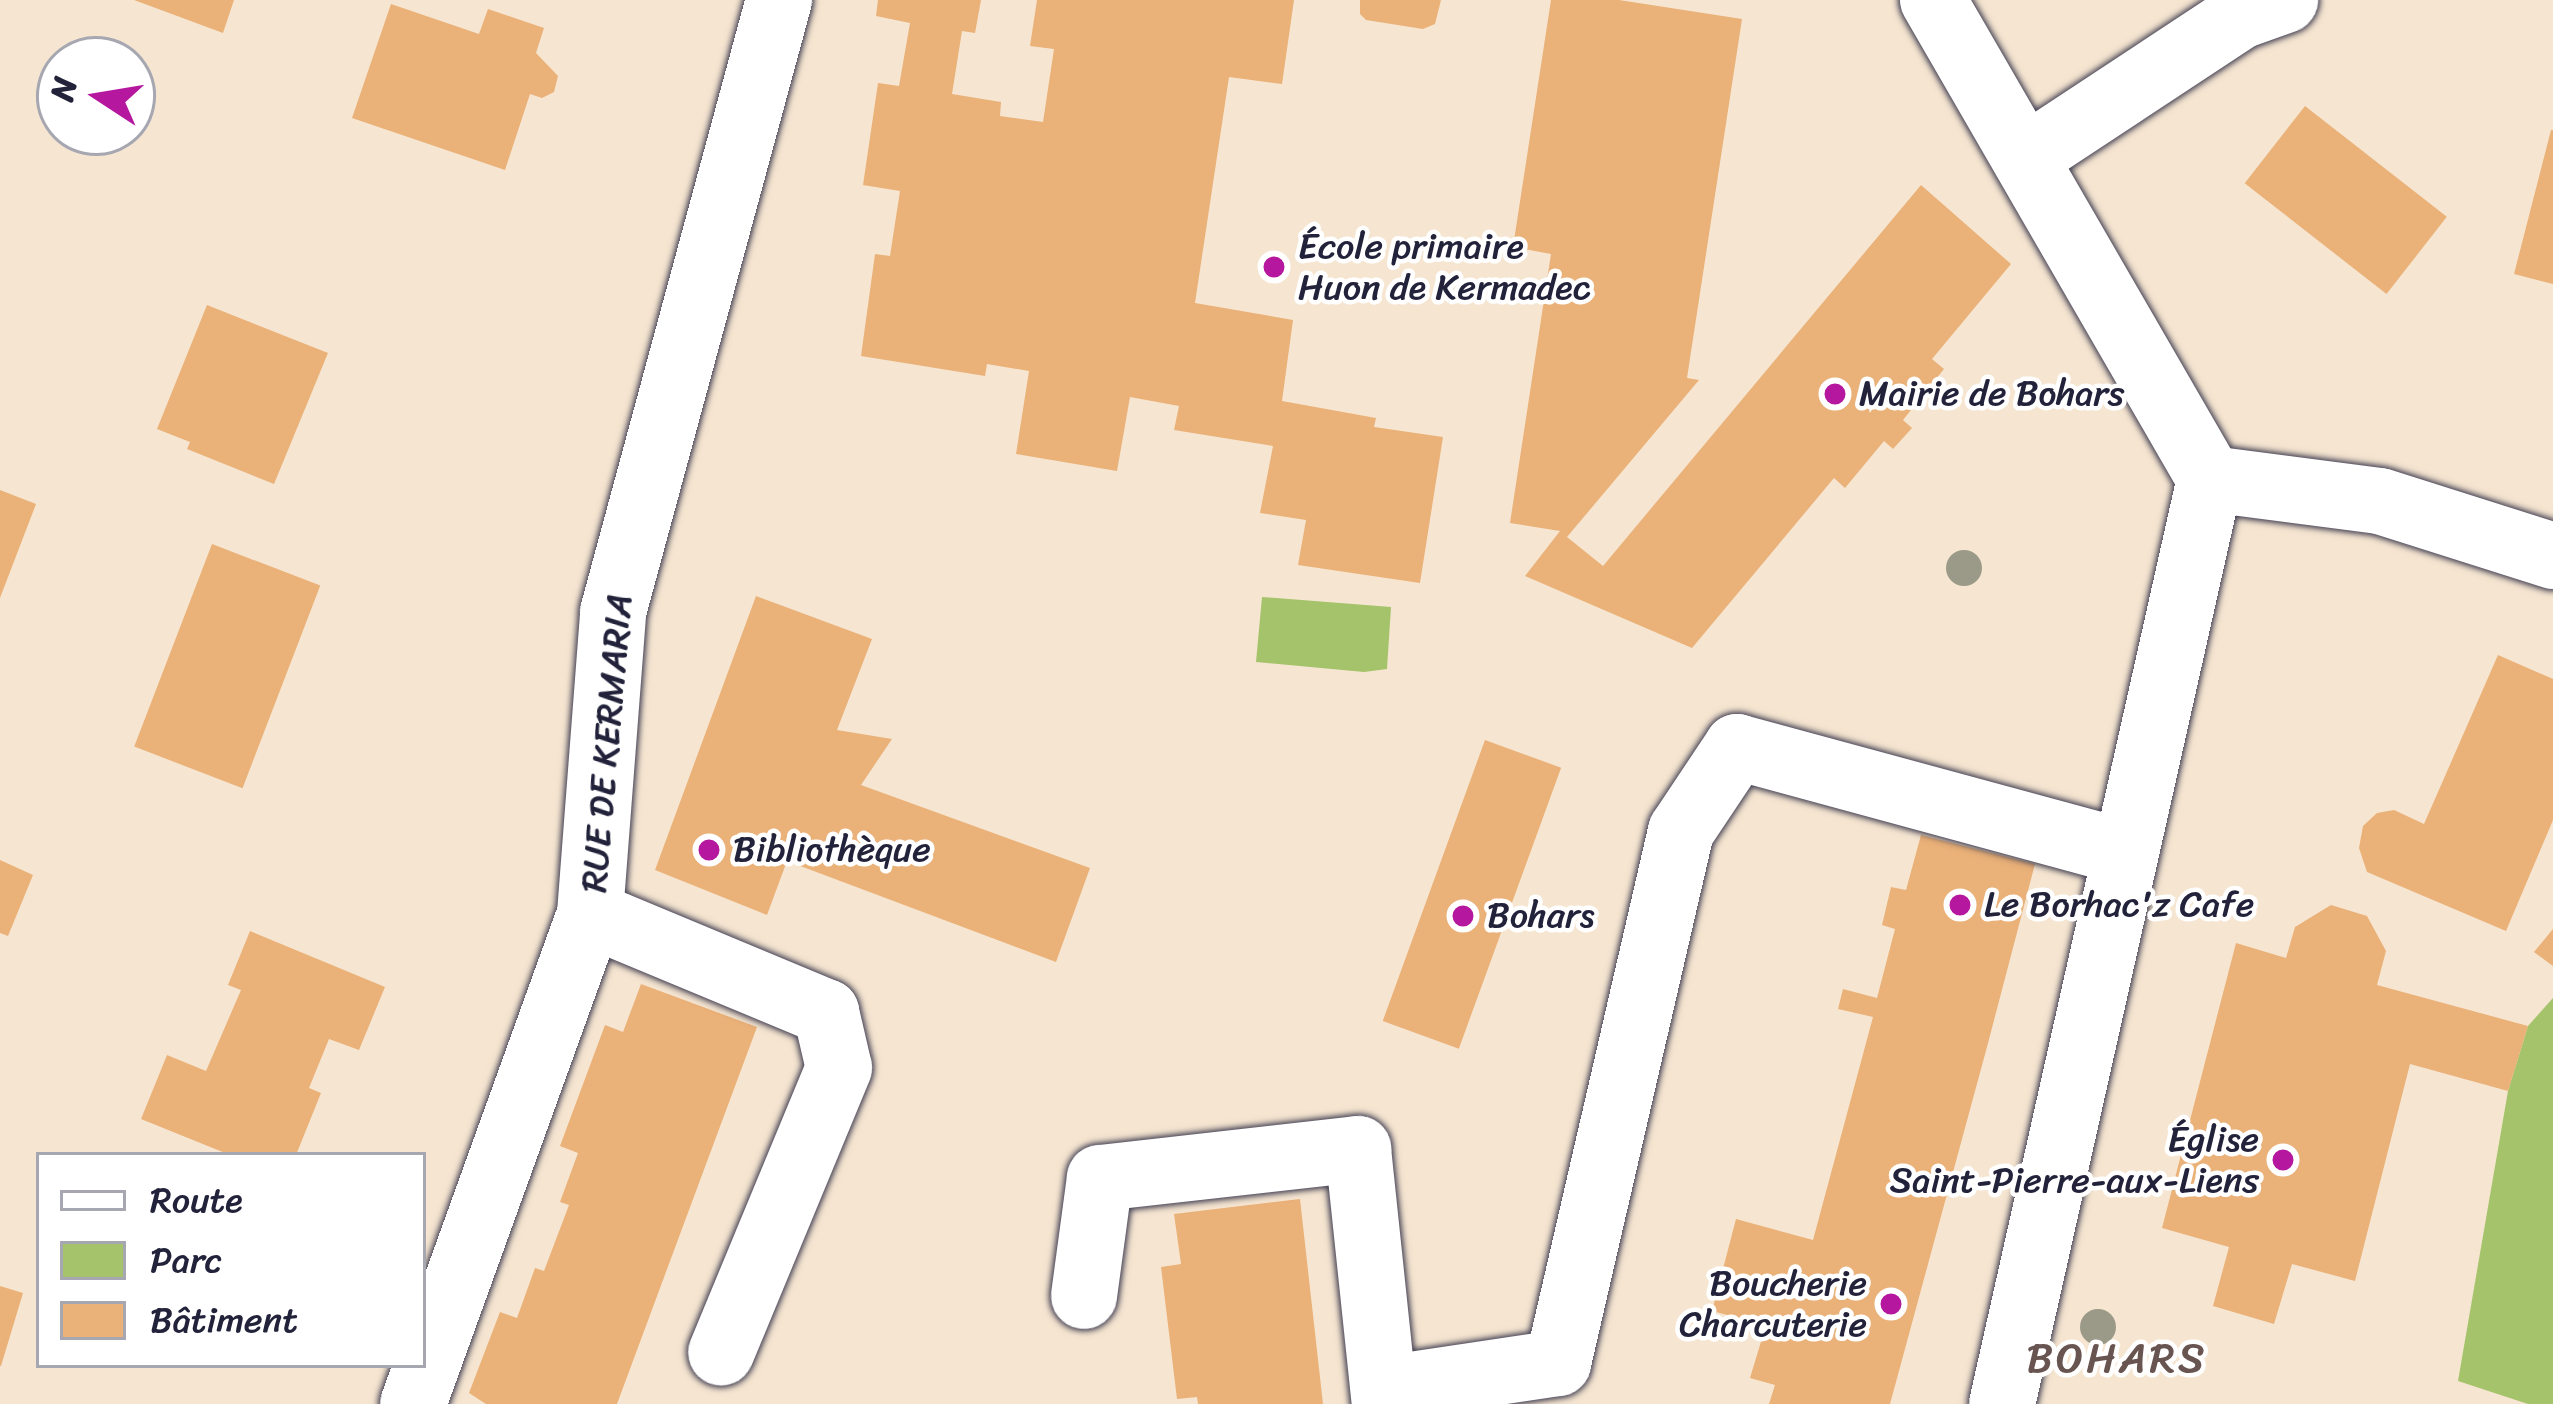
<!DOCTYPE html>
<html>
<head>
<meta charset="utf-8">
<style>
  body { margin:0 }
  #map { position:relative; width:2553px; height:1404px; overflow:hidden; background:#f6e6d1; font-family:Sriracha,sans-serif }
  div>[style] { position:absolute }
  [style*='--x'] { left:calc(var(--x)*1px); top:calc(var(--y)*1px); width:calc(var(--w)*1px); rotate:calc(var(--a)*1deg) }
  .green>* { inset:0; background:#a4c36b }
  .building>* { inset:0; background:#eab178; transform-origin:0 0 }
  .roads { filter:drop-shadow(0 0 3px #423f52) drop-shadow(0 0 3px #423f52) }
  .minor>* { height:66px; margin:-33px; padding:0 33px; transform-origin:33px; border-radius:33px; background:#fff }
  .trees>* { width:36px; height:36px; margin:-18px; border-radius:50%; background:#9b9988 }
  .dots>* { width:33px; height:33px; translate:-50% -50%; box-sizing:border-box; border:6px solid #fff; border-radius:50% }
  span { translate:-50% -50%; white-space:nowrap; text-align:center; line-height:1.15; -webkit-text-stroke:9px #fff; paint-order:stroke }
  .poi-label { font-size:36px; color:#22223b }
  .left { translate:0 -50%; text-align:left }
  .right { translate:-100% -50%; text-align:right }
  .street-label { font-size:36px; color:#22223b }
  .quarter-label { font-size:42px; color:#685450; letter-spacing:3px }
  .legend { position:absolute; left:36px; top:1152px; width:390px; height:216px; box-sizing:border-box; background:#fff; border:3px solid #a7a7b1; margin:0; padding:15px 21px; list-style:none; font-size:36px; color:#22223b }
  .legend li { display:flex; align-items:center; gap:24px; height:60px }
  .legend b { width:60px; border:3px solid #a7a7b1 }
  .north { position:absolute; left:36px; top:36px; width:120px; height:120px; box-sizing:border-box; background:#fff; border:3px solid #a7a7b1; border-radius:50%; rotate:282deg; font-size:33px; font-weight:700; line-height:48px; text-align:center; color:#22223b }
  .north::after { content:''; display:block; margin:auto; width:42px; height:54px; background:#b5179e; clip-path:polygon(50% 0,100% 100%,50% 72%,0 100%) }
</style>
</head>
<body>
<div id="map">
  <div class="green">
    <div style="clip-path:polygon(1262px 597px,1391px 607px,1387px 669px,1364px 672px,1256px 662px)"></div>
    <div style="clip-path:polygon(2553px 998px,2553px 1404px,2528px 1404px,2458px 1381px,2508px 1091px,2528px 1026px)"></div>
  </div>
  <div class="building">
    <div style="clip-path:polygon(134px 0,234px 0,223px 33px)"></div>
    <div style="clip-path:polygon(878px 0,981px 0,975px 33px,962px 31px,952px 94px,1001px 102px,1000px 116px,1043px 122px,1054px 49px,1030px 46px,1037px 0,1294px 0,1282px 84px,1229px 77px,1195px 303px,1293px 320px,1282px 401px,1376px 418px,1374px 427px,1443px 437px,1420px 583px,1298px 565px,1306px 520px,1260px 513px,1273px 446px,1174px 430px,1179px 406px,1130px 397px,1117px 471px,1016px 454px,1029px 371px,987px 364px,985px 376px,861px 356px,875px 254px,890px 256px,900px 191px,863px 185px,878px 83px,899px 86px,910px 23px,876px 16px)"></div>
    <div style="clip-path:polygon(1360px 0,1441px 0,1435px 24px,1423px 29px,1366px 20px,1360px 14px)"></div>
    <div style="clip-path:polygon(1551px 0,1619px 0,1742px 19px,1687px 378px,1699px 380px,1567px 537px,1603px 566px,1921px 185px,2011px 264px,1932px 359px,1944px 369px,1903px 420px,1912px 428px,1893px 449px,1884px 441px,1845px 488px,1834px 478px,1692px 648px,1525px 576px,1560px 531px,1510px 523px,1551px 254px,1513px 247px)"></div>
    <div style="clip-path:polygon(391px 4px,479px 34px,488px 9px,544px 28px,536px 53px,558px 76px,554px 92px,542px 98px,530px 94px,505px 170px,352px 118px)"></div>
    <div style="left:2305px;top:106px;width:180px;height:98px;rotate:38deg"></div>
    <div style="clip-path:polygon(2551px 130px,2553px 130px,2553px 284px,2514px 274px)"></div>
    <div style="clip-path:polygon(207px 305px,328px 353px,274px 484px,187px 449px,190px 442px,157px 429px)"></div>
    <div style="clip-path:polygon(0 490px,36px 504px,0 598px)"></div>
    <div style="left:212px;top:544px;width:116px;height:217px;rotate:21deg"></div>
    <div style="clip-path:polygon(756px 596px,872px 639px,837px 730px,892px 739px,861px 785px,1090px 868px,1056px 962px,787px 861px,767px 915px,655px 870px)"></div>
    <div style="clip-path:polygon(2498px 655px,2553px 679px,2553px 820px,2506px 931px,2367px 872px,2359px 848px,2363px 826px,2377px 813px,2394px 810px,2424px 824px)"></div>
    <div style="left:1485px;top:740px;width:81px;height:299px;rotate:20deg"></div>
    <div style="clip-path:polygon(1921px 835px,2035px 864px,1987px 1047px,1890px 1404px,1769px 1404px,1775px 1385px,1750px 1378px,1766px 1325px,1712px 1311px,1736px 1219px,1813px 1240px,1873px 1017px,1838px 1009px,1843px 989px,1877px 998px,1895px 929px,1882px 925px,1891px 887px,1906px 890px)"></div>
    <div style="clip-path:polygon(0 860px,33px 875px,8px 936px,0 933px)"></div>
    <div style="clip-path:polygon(2331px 905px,2367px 916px,2386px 951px,2377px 985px,2528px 1026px,2508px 1091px,2410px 1064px,2355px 1281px,2292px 1264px,2274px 1324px,2213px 1306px,2229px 1247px,2162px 1228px,2236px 943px,2286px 958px,2295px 927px)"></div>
    <div style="clip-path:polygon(2553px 929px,2553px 966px,2534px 952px)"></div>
    <div style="clip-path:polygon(250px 931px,385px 987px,359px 1050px,329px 1039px,309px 1088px,321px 1093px,296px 1155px,230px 1155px,141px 1119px,167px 1055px,206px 1071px,241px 990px,228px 985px)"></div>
    <div style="clip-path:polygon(641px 984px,757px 1027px,676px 1245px,617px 1404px,486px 1404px,469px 1393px,500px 1312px,517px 1318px,535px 1268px,544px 1271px,569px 1205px,560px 1202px,578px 1153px,560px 1146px,605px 1025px,623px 1032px)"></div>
    <div style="clip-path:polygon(1300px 1199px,1323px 1404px,1198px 1404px,1197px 1397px,1177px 1399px,1161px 1267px,1181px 1264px,1174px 1214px)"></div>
    <div style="clip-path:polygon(0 1286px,23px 1293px,1px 1366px,0 1366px)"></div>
  </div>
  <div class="roads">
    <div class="minor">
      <div style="--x:1933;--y:0;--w:553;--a:59.96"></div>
      <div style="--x:2025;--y:158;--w:258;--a:-33.4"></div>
      <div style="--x:2240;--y:16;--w:48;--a:-19.6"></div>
      <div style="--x:2210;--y:479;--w:171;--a:7.4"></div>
      <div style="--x:2380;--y:501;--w:182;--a:17.6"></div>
      <div style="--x:590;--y:914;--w:256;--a:22.6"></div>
      <div style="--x:826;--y:1012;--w:57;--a:76.9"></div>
      <div style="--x:839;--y:1068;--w:308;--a:112.5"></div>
      <div style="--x:1084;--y:1296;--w:119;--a:-82.3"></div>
      <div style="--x:1100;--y:1178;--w:260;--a:-6.4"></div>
      <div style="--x:1358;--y:1149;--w:256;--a:84"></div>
      <div style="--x:1384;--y:1389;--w:176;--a:-8.5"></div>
      <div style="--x:1558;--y:1363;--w:546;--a:-76.98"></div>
      <div style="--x:1681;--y:831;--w:101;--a:-56.3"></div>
      <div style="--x:1737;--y:747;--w:401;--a:15.2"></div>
      <div style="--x:413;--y:1404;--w:521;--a:-70.14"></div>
      <div style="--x:590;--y:914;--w:303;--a:-85.6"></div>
      <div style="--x:613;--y:612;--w:634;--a:-74.82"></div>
      <div style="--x:2002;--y:1404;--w:948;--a:-77.33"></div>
    </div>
  </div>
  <div class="trees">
    <div style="left:1964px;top:568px"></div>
    <div style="left:2098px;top:1327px"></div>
  </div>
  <div class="dots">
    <div style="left:1274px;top:267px;background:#b5179e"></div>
    <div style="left:1835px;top:394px;background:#b5179e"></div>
    <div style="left:709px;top:850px;background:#b5179e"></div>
    <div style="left:1960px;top:905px;background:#b5179e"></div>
    <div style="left:1463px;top:916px;background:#b5179e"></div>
    <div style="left:2283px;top:1160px;background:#b5179e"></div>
    <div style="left:1891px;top:1304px;background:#b5179e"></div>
  </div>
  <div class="poi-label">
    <span class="left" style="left:1298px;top:267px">École primaire<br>Huon de Kermadec</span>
    <span class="left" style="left:1859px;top:394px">Mairie de Bohars</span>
    <span class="left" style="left:733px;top:850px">Bibliothèque</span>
    <span class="left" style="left:1984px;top:905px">Le Borhac'z Cafe</span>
    <span class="left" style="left:1487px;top:916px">Bohars</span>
    <span class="right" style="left:2259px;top:1160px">Église<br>Saint-Pierre-aux-Liens</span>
    <span class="right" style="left:1867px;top:1304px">Boucherie<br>Charcuterie</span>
  </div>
  <div class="street-label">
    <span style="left:607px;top:743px;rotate:-85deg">RUE DE KERMARIA</span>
  </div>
  <div class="quarter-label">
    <span style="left:2117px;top:1358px">BOHARS</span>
  </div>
  <ul class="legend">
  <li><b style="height:15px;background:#fff"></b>Route</li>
  <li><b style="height:33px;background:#a4c36b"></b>Parc</li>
  <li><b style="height:33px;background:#eab178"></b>Bâtiment</li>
  </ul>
  <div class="north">N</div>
</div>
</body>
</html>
